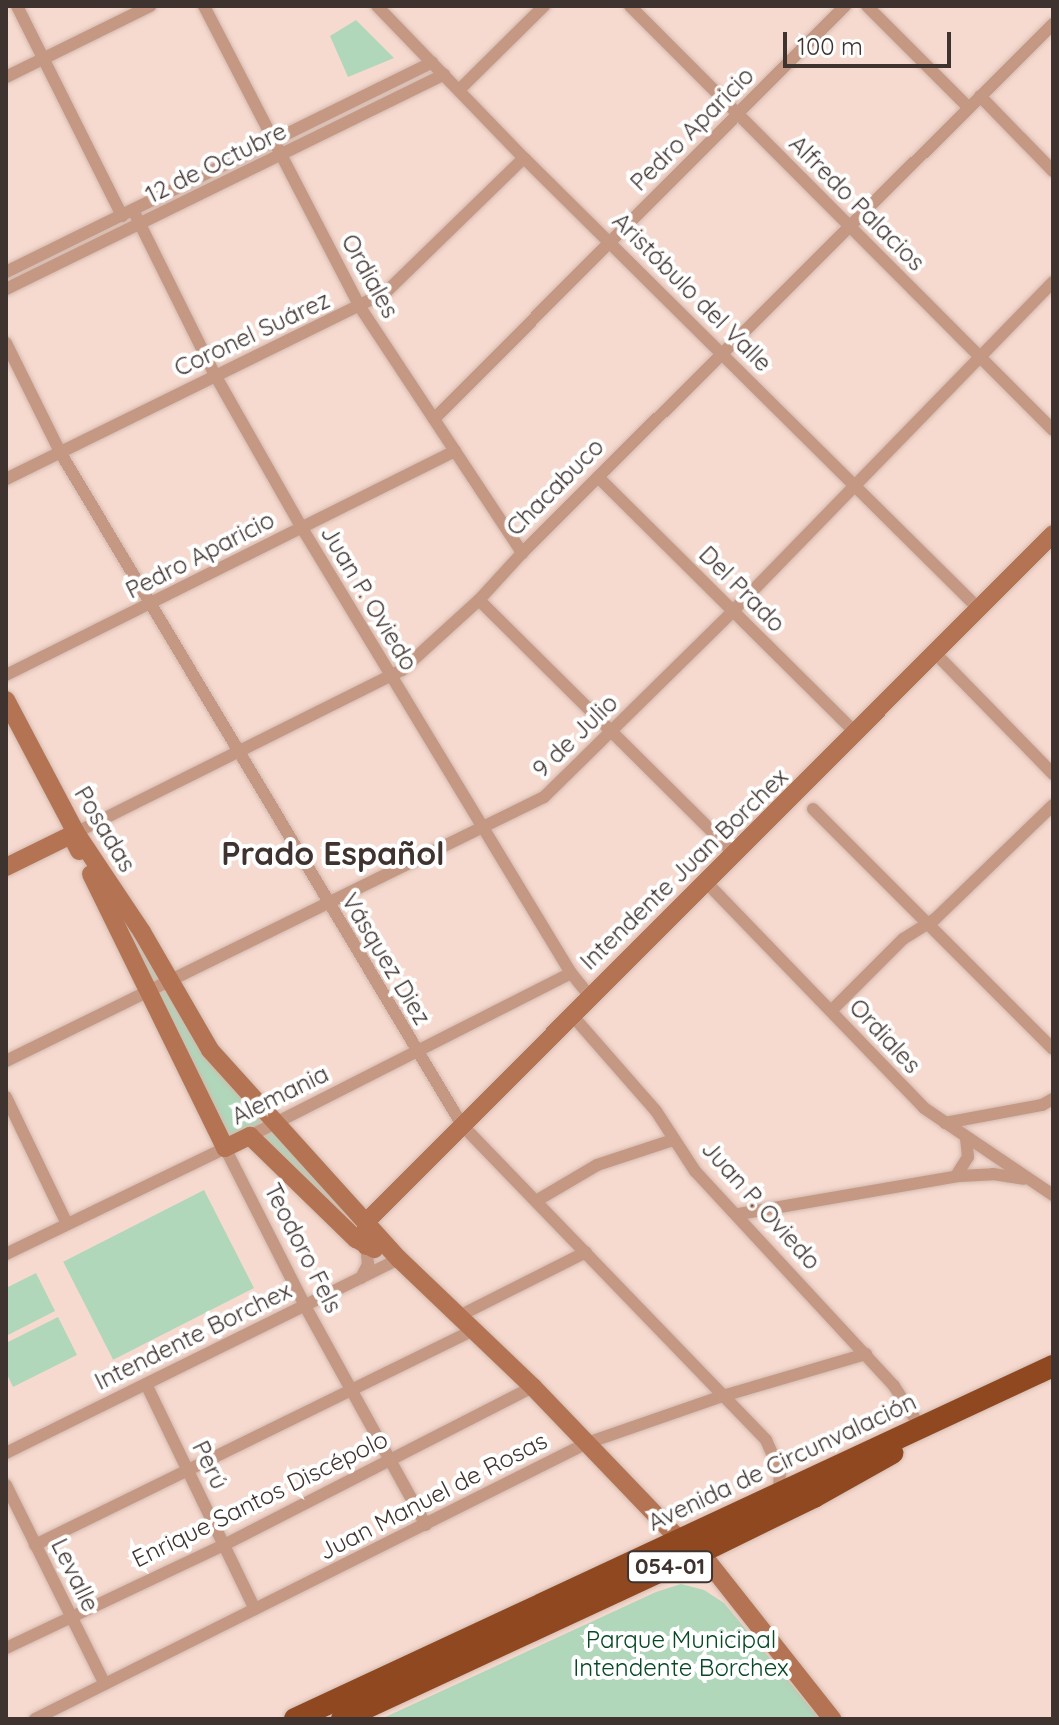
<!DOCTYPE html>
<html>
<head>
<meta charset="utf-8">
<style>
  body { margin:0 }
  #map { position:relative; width:1059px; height:1725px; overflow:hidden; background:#f7dacf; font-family:Quicksand,sans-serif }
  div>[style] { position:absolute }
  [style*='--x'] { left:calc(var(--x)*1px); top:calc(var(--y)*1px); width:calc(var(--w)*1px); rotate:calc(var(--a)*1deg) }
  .green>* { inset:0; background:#b0d7ba; transform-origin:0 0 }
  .roads { filter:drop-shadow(0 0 2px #d2b9af) drop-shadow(0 0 2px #d2b9af) }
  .street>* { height:12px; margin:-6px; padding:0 6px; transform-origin:6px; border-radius:6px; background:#c59883 }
  .secondary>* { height:18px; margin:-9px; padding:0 9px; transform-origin:9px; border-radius:9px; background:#b47453 }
  .highway>* { height:22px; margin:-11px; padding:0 11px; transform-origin:11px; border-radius:11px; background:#8f4820 }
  span { translate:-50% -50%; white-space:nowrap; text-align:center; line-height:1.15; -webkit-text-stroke:8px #fff; paint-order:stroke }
  .shield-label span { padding:2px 6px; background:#fff; border:2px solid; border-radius:6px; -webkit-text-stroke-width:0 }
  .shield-label { font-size:22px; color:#3f332f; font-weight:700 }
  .street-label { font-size:24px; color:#3f332f }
  .park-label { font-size:24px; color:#074825 }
  .district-label { font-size:32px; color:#3f332f; font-weight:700 }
  .frame { position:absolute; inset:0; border:8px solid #3f332f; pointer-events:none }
  .scale { position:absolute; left:783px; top:32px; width:168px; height:36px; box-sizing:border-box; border:4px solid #3f332f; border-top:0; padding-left:10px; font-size:24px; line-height:28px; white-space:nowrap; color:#3f332f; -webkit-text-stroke:6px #fff; paint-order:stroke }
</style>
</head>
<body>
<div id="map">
  <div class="green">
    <div style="clip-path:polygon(356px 20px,394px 58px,348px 77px,330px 36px)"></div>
    <div style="clip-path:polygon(92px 859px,210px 1050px,366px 1222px,366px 1246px,251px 1136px,225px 1148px)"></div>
    <div style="left:204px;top:1190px;width:110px;height:158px;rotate:63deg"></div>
    <div style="clip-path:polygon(36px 1273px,55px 1311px,6px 1336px,6px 1288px)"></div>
    <div style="clip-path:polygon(58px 1317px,77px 1355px,13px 1387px,6px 1372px,6px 1343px)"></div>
    <div style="clip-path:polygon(681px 1584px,704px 1590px,724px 1603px,820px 1719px,381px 1719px,656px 1592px)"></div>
  </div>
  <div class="roads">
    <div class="street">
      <div style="--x:17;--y:6;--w:235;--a:63.4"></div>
      <div style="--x:204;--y:6;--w:339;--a:62.6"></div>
      <div style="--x:360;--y:307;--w:295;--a:56.6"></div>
      <div style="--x:377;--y:6;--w:211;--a:46"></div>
      <div style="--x:524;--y:158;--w:639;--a:44.75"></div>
      <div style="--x:630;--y:6;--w:599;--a:45.07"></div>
      <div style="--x:867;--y:6;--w:144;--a:45"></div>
      <div style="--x:6;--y:77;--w:161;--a:-26.2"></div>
      <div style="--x:459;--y:90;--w:120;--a:-44.7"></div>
      <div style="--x:980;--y:96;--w:105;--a:45.8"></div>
      <div style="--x:133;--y:210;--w:184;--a:63.6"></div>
      <div style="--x:215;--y:375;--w:176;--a:60.4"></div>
      <div style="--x:302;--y:528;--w:520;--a:58.85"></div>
      <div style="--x:571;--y:973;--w:28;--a:51"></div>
      <div style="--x:6;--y:272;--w:475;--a:-26.2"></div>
      <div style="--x:6;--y:289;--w:488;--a:-26.1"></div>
      <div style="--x:6;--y:343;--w:122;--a:63.6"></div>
      <div style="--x:60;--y:452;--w:784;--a:59.15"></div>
      <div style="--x:462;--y:1125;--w:438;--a:46"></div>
      <div style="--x:766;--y:1440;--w:34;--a:66"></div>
      <div style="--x:780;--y:1471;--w:21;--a:93"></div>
      <div style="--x:434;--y:419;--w:583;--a:-45.14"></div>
      <div style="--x:598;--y:477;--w:363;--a:44.8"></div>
      <div style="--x:6;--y:479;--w:424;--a:-26.2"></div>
      <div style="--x:386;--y:292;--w:192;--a:-44.2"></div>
      <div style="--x:479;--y:600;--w:361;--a:44.8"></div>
      <div style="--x:936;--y:654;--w:168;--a:45.7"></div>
      <div style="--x:6;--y:675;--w:502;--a:-26.51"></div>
      <div style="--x:813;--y:809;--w:339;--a:45"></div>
      <div style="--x:71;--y:835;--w:370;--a:-26.5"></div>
      <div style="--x:402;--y:670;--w:104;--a:-42.3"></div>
      <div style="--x:479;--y:600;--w:64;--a:-47.5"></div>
      <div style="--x:522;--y:553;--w:750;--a:-44.89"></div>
      <div style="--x:706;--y:882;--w:314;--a:46"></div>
      <div style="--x:924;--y:1108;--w:156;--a:34"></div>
      <div style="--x:831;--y:1011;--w:102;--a:-45"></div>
      <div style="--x:903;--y:939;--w:38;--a:-32"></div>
      <div style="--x:935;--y:919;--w:164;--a:-44"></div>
      <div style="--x:571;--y:1014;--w:129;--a:48.8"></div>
      <div style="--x:656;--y:1111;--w:72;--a:57"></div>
      <div style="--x:695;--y:1171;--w:293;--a:47.2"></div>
      <div style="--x:894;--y:1386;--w:46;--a:57.3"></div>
      <div style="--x:6;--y:1061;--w:599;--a:-26.14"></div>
      <div style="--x:544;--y:797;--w:265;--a:-44.5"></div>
      <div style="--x:733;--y:611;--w:459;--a:-45.8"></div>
      <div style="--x:6;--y:1097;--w:141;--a:64.3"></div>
      <div style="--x:945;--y:1123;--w:99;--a:-10.5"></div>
      <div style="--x:1042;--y:1105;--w:13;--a:-29"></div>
      <div style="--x:250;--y:1136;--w:360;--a:-26.9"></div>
      <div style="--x:956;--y:1176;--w:22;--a:-58"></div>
      <div style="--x:968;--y:1157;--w:20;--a:-96"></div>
      <div style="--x:536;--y:1201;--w:71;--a:-30.5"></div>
      <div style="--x:597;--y:1165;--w:80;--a:-18.2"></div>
      <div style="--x:739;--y:1214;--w:224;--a:-9.8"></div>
      <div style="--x:960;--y:1176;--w:33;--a:-3"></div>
      <div style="--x:993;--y:1174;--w:31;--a:9"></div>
      <div style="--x:6;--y:1254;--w:243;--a:-25.8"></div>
      <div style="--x:225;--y:1148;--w:177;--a:63.1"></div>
      <div style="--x:305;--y:1306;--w:250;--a:61.1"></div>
      <div style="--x:361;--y:1278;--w:16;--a:-63"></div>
      <div style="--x:368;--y:1264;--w:18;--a:-96"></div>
      <div style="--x:459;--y:1316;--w:142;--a:-26.7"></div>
      <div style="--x:146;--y:1384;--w:250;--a:64.2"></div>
      <div style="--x:6;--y:1453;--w:438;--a:-26.3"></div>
      <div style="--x:6;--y:1485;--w:222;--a:63.6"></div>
      <div style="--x:35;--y:1545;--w:489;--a:-26.1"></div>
      <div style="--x:6;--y:1648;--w:241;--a:-25.3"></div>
      <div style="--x:224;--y:1545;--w:347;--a:-27.1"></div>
      <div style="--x:35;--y:1719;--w:617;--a:-26.57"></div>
      <div style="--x:587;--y:1443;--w:147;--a:-19.1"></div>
      <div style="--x:726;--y:1395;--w:146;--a:-16.3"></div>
    </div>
    <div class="secondary">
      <div style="--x:6;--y:700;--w:150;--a:62.2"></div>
      <div style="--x:76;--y:833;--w:119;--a:56.3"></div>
      <div style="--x:142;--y:932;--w:136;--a:60"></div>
      <div style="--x:210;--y:1050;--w:282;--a:47.9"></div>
      <div style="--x:399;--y:1259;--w:185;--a:43.7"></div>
      <div style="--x:533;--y:1387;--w:211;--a:46.2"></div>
      <div style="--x:679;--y:1539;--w:38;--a:39"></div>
      <div style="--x:709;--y:1563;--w:199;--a:51.7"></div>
      <div style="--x:6;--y:867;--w:72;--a:-26.2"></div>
      <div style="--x:71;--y:835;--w:18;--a:63"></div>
      <div style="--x:91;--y:874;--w:305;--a:63.9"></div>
      <div style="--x:225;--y:1148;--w:28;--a:-26"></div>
      <div style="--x:250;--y:1136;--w:148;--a:44.2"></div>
      <div style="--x:356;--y:1239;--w:21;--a:29"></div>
      <div style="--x:366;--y:1246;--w:24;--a:-90"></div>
      <div style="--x:366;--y:1222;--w:972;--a:-45.04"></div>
    </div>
    <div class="highway">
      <div style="--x:295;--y:1719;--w:836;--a:-24.97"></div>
      <div style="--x:342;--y:1719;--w:394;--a:-24.9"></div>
      <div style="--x:699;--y:1553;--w:128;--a:-26"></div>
      <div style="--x:814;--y:1497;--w:90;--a:-29.4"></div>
    </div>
  </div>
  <div class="shield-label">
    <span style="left:670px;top:1567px">054-01</span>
  </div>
  <div class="street-label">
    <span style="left:692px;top:129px;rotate:-45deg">Pedro Aparicio</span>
    <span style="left:216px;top:163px;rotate:-26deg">12 de Octubre</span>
    <span style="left:857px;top:203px;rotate:45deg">Alfredo Palacios</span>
    <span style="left:370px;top:276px;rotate:61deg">Ordiales</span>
    <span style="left:692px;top:292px;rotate:45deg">Aristóbulo del Valle</span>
    <span style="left:252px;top:334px;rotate:-25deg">Coronel Suárez</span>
    <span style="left:555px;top:487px;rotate:-45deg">Chacabuco</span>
    <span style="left:200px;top:555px;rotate:-27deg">Pedro Aparicio</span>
    <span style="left:742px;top:589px;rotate:45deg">Del Prado</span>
    <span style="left:369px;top:598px;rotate:59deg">Juan P. Oviedo</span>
    <span style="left:575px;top:736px;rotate:-44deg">9 de Julio</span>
    <span style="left:105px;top:829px;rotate:59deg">Posadas</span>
    <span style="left:684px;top:869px;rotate:-44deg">Intendente Juan Borchex</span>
    <span style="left:386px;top:959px;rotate:59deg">Vásquez Diez</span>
    <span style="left:885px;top:1036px;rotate:47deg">Ordiales</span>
    <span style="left:280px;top:1095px;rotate:-26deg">Alemania</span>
    <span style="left:761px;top:1205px;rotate:48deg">Juan P. Oviedo</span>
    <span style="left:303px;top:1248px;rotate:63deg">Teodoro Fels</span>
    <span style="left:193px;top:1336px;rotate:-26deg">Intendente Borchex</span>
    <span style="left:782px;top:1462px;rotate:-25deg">Avenida de Circunvalación</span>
    <span style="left:210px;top:1465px;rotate:64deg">Perú</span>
    <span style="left:433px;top:1496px;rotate:-27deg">Juan Manuel de Rosas</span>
    <span style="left:260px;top:1499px;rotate:-26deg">Enrique Santos Discépolo</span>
    <span style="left:75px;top:1575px;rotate:64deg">Levalle</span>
  </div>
  <div class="park-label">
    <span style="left:681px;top:1654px">Parque Municipal<br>Intendente Borchex</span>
  </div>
  <div class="district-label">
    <span style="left:333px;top:853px">Prado Español</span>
  </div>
  <div class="frame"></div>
  <div class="scale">100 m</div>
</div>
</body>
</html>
